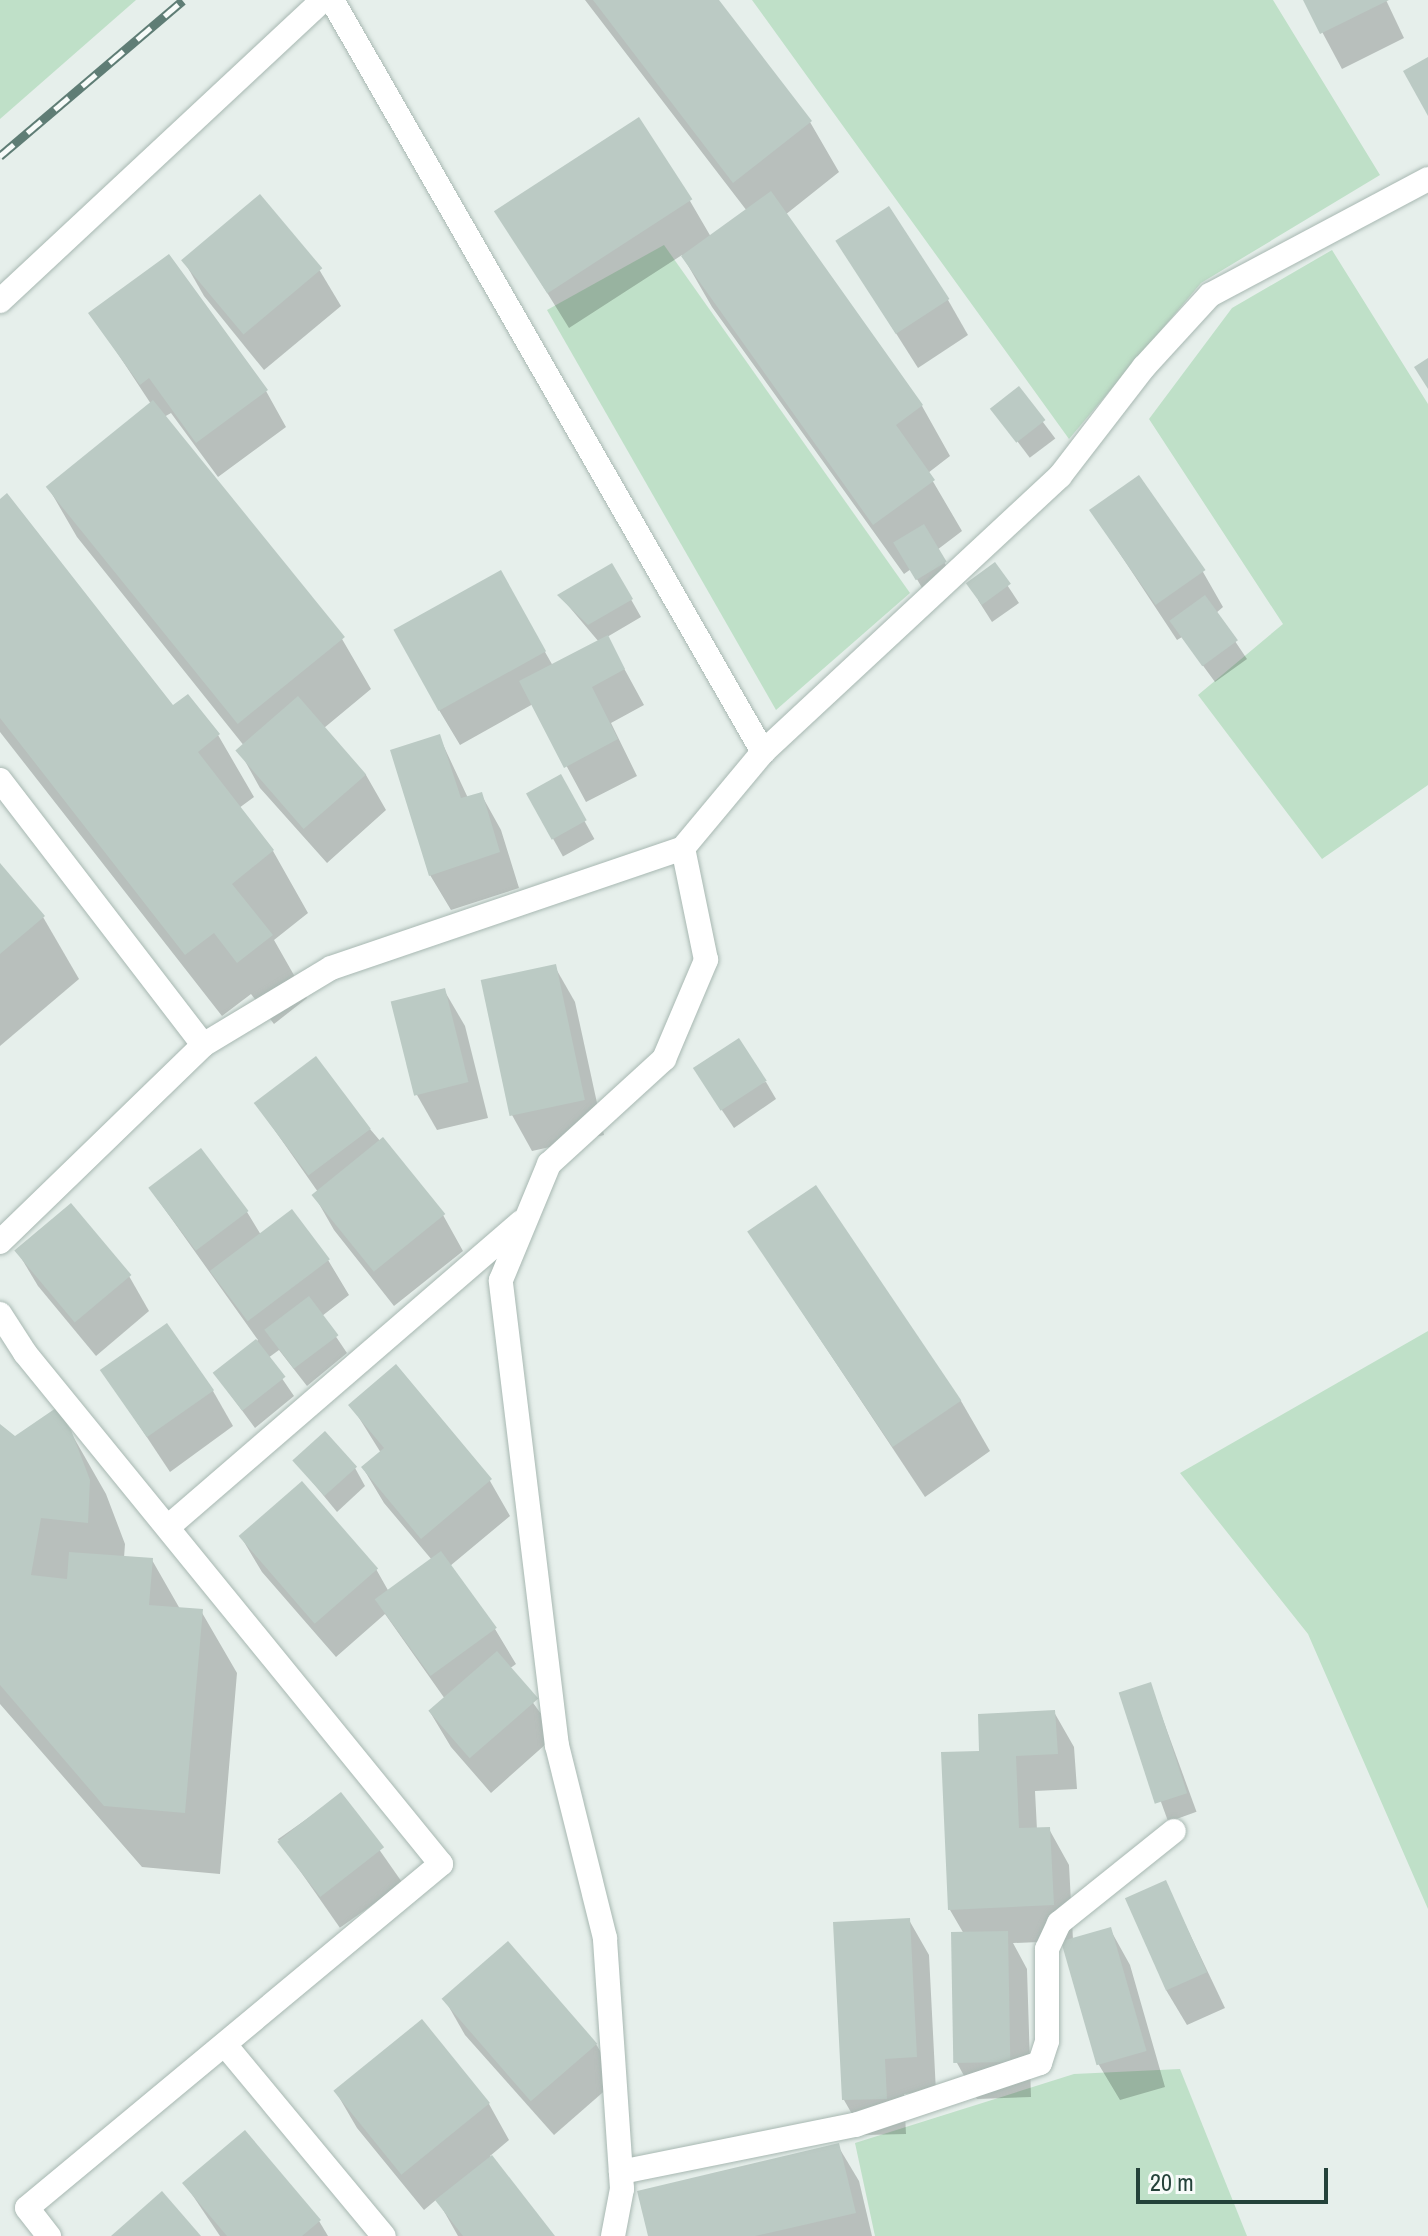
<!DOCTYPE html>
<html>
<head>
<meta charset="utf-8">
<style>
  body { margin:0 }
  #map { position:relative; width:1428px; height:2236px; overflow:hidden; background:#e6efeb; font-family:"Archivo Narrow",sans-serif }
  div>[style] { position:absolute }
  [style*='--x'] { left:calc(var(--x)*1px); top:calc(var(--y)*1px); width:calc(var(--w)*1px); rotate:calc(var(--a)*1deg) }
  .green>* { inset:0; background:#bfe0c8 }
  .shadow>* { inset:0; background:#0003; transform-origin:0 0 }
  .building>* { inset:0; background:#bbcac4; transform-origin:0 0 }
  .roads { filter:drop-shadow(0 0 2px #a8b8b2) drop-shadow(0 0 2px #a8b8b2) }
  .minor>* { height:24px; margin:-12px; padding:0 12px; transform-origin:12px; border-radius:12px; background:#fff }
  .rail>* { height:9px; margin-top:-4.5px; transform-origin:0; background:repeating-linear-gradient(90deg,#f7fbf9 0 18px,#5f7d75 0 36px); box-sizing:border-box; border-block:2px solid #5f7d75 }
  span { translate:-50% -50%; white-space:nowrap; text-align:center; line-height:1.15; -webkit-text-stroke:6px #f7fbf9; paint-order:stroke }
  .scale { position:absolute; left:1136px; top:2168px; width:192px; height:36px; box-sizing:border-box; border:4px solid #24423a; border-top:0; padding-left:10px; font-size:24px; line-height:28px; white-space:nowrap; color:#24423a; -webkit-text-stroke:6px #f7fbf9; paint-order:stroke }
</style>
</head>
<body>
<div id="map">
  <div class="green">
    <div style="clip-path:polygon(0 0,136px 0,0 119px)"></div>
    <div style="clip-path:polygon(752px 0,1273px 0,1380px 175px,1201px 283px,1069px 439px)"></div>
    <div style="clip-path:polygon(664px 245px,910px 593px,776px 710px,547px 310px)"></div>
    <div style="clip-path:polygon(1332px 250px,1428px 404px,1428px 785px,1322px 859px,1198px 695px,1283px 624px,1149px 419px,1232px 308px)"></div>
    <div style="clip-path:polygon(1428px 1331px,1428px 1909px,1308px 1634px,1180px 1473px)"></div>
    <div style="clip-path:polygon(1180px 2069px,1247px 2236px,875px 2236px,855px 2143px,1074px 2074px)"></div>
  </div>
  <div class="shadow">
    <div style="clip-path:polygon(585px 0,716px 0,810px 122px,839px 172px,785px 215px,922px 406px,950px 456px,928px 473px,962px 531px,937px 550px,955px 581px,928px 598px,911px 569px,904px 574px,712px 307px,682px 255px,569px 328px,497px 212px,690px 201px,711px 237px,747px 211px)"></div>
    <div style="clip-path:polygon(1305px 0,1386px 0,1404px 38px,1342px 69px)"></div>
    <div style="clip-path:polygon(260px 197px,320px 271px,341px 306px,264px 370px,204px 296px,184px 261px)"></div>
    <div style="clip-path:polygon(838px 242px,948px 300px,968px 335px,918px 368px)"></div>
    <div style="clip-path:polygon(91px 313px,266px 391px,286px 427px,218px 477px,171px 413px,164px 417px,342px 639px,371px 689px,324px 728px,366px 775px,386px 810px,327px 863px,260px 788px,240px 752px,245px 747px,77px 537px,48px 487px,151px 404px)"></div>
    <div style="left:1018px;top:389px;width:62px;height:32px;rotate:53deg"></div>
    <div style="clip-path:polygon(0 502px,173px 708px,218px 735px,254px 797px,239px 808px,273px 851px,308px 913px,274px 940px,307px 998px,274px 1024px,251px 994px,222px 1016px,0 732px)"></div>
    <div style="clip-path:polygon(1091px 510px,1203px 572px,1223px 607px,1216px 613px,1247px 659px,1215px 682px,1182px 637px,1177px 640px)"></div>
    <div style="clip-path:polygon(994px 565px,1019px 603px,992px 622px,978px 600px)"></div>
    <div style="clip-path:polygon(612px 566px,641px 617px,607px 637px,644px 705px,611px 723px,637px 776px,586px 802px,533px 704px,460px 745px,439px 710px,500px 573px,553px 666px,599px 642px,560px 596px)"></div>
    <div style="clip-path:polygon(439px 736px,468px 798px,481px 794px,501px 830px,519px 888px,451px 910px,430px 875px)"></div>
    <div style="left:560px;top:777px;width:71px;height:36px;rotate:61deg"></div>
    <div style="clip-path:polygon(0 866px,43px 917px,79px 979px,0 1046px)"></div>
    <div style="clip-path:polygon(555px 967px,575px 1002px,604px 1135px,532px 1151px,512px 1115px)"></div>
    <div style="clip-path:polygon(444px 990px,465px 1026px,488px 1118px,437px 1130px,417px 1095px)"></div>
    <div style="clip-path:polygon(766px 1082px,776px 1099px,734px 1128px,707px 1088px)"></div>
    <div style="clip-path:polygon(257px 1105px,370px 1129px,443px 1215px,463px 1251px,394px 1306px,334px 1230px,314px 1195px,318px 1192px)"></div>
    <div style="clip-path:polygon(151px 1190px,247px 1212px,261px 1235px,328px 1260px,349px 1295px,322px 1316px,347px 1353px,307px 1386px,279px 1350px,268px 1358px,294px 1396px,255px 1428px,215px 1374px,258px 1340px)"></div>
    <div style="clip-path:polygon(749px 1232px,961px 1401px,990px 1451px,925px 1497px)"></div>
    <div style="clip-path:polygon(17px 1251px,129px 1276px,149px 1311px,96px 1356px,38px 1286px)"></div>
    <div style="clip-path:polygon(396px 1367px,490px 1481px,510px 1516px,450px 1566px,495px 1629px,516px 1664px,509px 1669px,556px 1735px,491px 1793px,451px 1747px,430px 1712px,445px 1699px,385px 1614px,336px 1657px,262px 1572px,241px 1537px,376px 1569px,389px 1592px,432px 1560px,384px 1503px,363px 1468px,381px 1453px,351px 1405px)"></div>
    <div style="clip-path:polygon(103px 1371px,213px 1391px,233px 1426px,170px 1472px)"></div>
    <div style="clip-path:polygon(0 1427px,15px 1439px,70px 1431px,106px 1494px,125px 1544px,124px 1558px,152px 1560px,180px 1609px,201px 1611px,237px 1673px,220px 1874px,142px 1867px,0 1704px)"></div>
    <div style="clip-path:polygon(296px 1462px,355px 1468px,365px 1486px,337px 1512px)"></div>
    <div style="left:1150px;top:1684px;width:136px;height:30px;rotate:70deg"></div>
    <div style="clip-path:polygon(1054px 1712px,1074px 1747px,1077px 1789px,1035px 1791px,1037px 1830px,1049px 1829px,1069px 1865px,1073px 1940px,1110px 1929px,1130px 1965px,1165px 2087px,1120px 2100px,1099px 2065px,1063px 1941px,1013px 1943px,1027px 1969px,1031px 2097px,977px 2099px,957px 2063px,964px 1934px,950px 1910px,981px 1753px)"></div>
    <div style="left:341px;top:1795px;width:108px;height:77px;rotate:55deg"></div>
    <div style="clip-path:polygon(1165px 1882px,1225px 2008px,1187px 2025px,1166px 1990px)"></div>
    <div style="clip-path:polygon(909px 1920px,929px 1955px,936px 2092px,904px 2094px,906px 2134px,864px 2135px,844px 2100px)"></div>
    <div style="clip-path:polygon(445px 2000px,596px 2044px,617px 2080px,554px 2135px,465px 2035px)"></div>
    <div style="clip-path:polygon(422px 2022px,489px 2104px,509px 2140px,490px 2156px,552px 2236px,458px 2236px,437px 2199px,424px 2210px,357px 2128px,336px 2092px)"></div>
    <div style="clip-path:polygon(838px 2146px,859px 2181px,872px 2236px,650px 2236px)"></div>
    <div style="clip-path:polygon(185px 2184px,319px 2221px,328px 2236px,220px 2236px)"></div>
  </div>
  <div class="building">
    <div style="clip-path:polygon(593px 0,719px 0,812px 121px,733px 183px)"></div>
    <div style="clip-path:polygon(1303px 0,1389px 0,1320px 34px)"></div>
    <div style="clip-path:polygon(1428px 57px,1428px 116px,1403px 71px)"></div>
    <div style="left:639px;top:117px;width:98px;height:173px;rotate:57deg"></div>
    <div style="clip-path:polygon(771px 191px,923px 405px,896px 425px,935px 480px,873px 525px,681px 256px)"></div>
    <div style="left:260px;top:194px;width:97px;height:103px;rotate:50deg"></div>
    <div style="left:889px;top:206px;width:111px;height:64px;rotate:57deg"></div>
    <div style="clip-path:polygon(169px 254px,268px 390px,196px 443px,149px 378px,140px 385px,88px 313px)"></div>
    <div style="clip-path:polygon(1428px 358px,1428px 389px,1414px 367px)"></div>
    <div style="left:1019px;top:386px;width:43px;height:37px;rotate:52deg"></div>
    <div style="left:153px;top:400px;width:305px;height:138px;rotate:51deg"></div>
    <div style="left:1139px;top:475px;width:116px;height:61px;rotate:55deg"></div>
    <div style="clip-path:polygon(7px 493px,173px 705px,188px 694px,220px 734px,198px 752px,274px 850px,232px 884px,273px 935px,237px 963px,214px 933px,185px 955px,0 718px,0 499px)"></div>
    <div style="left:924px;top:524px;width:44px;height:36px;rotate:59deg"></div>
    <div style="left:995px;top:562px;width:27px;height:36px;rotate:54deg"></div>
    <div style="clip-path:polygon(612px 563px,633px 599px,588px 625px,557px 595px)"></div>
    <div style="left:501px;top:570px;width:93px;height:123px;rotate:61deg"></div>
    <div style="left:1205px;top:595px;width:56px;height:44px;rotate:54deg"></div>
    <div style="clip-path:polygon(608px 635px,625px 669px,592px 687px,618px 739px,564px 768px,519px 681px)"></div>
    <div style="left:298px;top:696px;width:104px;height:83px;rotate:49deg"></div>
    <div style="clip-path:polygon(440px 734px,461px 798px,482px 792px,500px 852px,429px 876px,390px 750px)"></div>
    <div style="left:561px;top:774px;width:53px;height:40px;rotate:61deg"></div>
    <div style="clip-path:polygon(0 863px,45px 916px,0 954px)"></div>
    <div style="left:556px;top:964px;width:139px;height:77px;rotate:78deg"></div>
    <div style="left:445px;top:988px;width:97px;height:56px;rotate:76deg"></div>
    <div style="left:739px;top:1038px;width:51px;height:55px;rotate:57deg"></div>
    <div style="left:316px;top:1056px;width:91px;height:78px;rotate:53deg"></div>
    <div style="left:383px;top:1137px;width:99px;height:92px;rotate:51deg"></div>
    <div style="left:201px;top:1148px;width:79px;height:66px;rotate:53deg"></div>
    <div style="left:816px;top:1185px;width:260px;height:83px;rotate:56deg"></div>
    <div style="left:71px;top:1203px;width:94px;height:74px;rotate:50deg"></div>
    <div style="left:292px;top:1209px;width:63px;height:103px;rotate:53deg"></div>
    <div style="left:309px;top:1296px;width:49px;height:56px;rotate:53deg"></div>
    <div style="left:167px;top:1323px;width:82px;height:82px;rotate:55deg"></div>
    <div style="left:256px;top:1339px;width:48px;height:55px;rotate:52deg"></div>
    <div style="clip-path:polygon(396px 1364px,492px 1479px,421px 1539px,361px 1467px,384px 1448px,348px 1405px)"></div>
    <div style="clip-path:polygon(56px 1408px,71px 1430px,90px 1480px,88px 1523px,41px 1518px,31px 1575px,67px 1579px,69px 1552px,153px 1558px,149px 1605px,203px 1609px,185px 1813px,104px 1806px,0 1685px,0 1424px,15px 1436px)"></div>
    <div style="left:325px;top:1431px;width:48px;height:44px;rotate:48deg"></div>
    <div style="left:302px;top:1481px;width:116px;height:84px;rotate:49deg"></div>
    <div style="left:441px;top:1551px;width:95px;height:82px;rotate:54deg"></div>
    <div style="left:497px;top:1651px;width:63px;height:91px;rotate:49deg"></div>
    <div style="left:1151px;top:1682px;width:117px;height:34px;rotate:72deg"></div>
    <div style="clip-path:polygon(1055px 1710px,1058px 1754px,1016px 1756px,1019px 1828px,1050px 1827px,1054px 1905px,948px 1910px,941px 1752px,979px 1751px,978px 1714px)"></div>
    <div style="left:341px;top:1792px;width:70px;height:81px;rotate:52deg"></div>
    <div style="left:1166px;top:1880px;width:101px;height:45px;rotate:66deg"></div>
    <div style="clip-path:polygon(910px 1918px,917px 2057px,885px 2059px,887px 2099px,842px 2100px,833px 1922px)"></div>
    <div style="left:1111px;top:1927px;width:129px;height:52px;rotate:74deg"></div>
    <div style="left:1008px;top:1931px;width:131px;height:57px;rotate:89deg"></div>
    <div style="left:508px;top:1941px;width:136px;height:88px;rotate:49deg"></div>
    <div style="left:422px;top:2019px;width:108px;height:114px;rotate:51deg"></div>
    <div style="clip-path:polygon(245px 2130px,321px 2220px,302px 2236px,227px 2236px,182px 2183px)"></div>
    <div style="clip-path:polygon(839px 2143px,856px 2213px,755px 2236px,648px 2236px,637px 2191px)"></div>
    <div style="clip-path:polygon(492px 2155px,555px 2236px,463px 2236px,435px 2200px)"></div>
    <div style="clip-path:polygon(162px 2191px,201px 2236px,111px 2236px)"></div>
  </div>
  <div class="roads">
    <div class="minor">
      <div style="--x:332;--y:0;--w:867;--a:60.18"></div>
      <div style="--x:0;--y:301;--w:442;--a:-43"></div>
      <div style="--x:0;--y:780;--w:334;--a:52.5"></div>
      <div style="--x:0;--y:1242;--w:283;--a:-44.1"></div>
      <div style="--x:203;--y:1045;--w:149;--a:-31"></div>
      <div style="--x:331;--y:968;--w:372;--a:-18.8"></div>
      <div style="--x:683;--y:848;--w:125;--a:-50.2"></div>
      <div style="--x:763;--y:752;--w:405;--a:-42.9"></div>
      <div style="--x:1060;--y:476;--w:138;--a:-52.4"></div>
      <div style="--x:1144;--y:367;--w:98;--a:-47.5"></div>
      <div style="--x:1210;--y:295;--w:247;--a:-28"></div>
      <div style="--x:0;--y:1314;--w:46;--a:57.3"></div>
      <div style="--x:25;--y:1353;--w:659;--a:50.85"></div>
      <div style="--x:441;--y:1864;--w:538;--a:140.28"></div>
      <div style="--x:27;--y:2208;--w:36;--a:52"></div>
      <div style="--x:169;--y:1526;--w:465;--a:-40.8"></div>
      <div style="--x:226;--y:2046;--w:247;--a:50.3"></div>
      <div style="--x:621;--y:2172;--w:239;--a:-11.4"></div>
      <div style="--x:855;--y:2125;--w:195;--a:-18.5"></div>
      <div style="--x:1040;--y:2063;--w:23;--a:-72"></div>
      <div style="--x:1047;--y:2041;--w:92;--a:-90"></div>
      <div style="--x:1047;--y:1949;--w:29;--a:-65"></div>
      <div style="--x:1059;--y:1923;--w:147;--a:-38.7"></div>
      <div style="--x:613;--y:2236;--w:48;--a:-79.2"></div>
      <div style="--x:622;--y:2189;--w:252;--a:-93.9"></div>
      <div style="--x:605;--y:1938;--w:198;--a:-104"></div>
      <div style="--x:557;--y:1746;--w:469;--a:-96.9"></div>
      <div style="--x:501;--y:1280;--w:126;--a:-67.5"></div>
      <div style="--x:549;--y:1164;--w:156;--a:-42.4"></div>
      <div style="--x:664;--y:1059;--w:108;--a:-67"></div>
      <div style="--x:706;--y:960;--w:114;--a:-101.6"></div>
    </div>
  </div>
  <div class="rail">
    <div style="--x:0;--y:156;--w:240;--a:-40.4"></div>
  </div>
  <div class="scale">20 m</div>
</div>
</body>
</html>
